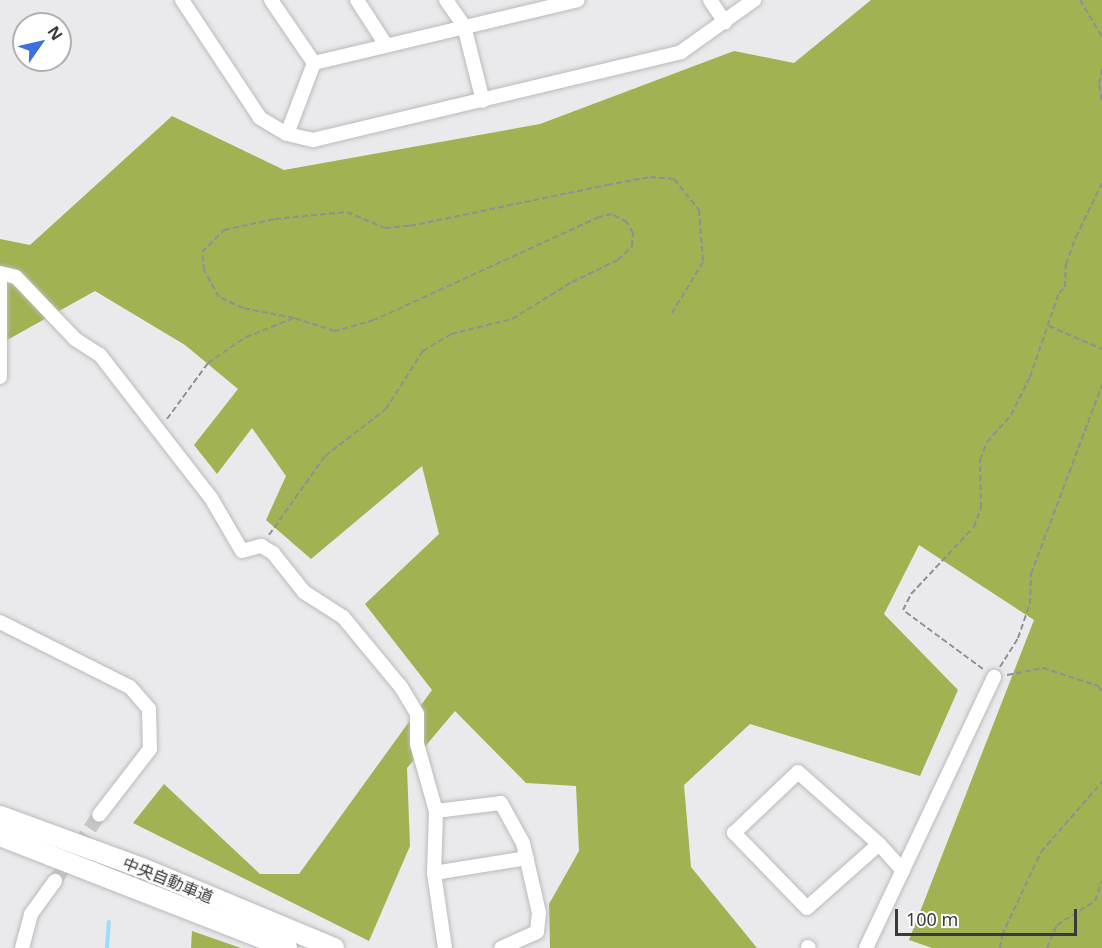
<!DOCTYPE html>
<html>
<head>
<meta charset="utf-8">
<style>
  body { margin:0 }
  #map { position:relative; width:1102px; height:948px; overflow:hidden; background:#eaeaec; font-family:"Noto Sans","Noto Sans JP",sans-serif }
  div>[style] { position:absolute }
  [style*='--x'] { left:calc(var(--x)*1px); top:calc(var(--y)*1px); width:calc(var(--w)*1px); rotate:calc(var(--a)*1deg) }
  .forest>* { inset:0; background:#a0b251 }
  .stream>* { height:4px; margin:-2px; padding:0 2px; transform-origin:2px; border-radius:2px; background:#9dddf8 }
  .minor-tunnel>* { height:14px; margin-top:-7px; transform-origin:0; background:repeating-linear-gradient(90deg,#c7c7c8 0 14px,transparent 0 21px) }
  .path>* { height:2px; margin-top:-1px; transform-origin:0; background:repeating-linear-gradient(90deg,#909091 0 6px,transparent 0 9px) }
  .roads { filter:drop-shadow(0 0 2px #bababc) drop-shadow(0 0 2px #bababc) }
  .minor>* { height:14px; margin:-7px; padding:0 7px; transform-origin:7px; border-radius:7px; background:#fff }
  .highway>* { height:20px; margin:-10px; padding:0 10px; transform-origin:10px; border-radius:10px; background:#fff }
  span { translate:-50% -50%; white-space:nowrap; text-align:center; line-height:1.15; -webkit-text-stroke:4.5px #fff; paint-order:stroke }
  .street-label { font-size:16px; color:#3a3a3a }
  .north { position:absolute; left:12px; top:12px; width:60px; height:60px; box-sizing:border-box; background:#fff; border:2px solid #b0b0b0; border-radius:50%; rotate:56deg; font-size:16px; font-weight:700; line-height:24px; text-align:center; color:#3a3a3a }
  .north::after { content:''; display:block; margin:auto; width:21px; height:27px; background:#3d70e1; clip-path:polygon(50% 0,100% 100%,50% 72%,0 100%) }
  .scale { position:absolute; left:895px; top:909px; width:182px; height:27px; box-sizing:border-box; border:3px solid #3a3a3a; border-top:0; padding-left:8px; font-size:18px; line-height:21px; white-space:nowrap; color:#3a3a3a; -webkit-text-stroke:4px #fff; paint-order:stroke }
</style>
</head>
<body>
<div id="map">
  <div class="forest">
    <div style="clip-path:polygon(871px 0,1102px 0,1102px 948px,932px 948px,909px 940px,1034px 620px,919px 545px,884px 614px,958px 690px,920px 776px,750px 724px,684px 785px,691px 867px,757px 948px,550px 948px,549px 904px,579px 851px,576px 786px,526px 783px,455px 711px,407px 768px,410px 846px,369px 941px,133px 823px,164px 784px,260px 874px,299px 874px,432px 690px,365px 604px,439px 534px,422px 466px,311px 559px,266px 520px,286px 476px,252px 428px,217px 474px,194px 445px,238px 389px,185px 345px,95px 291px,0 344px,0 239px,30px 245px,172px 116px,284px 170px,540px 124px,734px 51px,794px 63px)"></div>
    <div style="clip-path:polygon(192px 931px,241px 948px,191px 948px)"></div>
  </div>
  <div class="stream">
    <div style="--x:107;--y:948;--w:26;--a:-86"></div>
  </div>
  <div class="minor-tunnel">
    <div style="--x:55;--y:881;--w:79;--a:-56.3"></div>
  </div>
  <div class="path">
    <div style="--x:1080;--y:0;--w:43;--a:59.3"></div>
    <div style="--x:1102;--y:69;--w:16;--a:101"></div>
    <div style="--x:1099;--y:85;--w:17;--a:80"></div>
    <div style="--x:1049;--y:326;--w:58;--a:23.5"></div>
    <div style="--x:167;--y:419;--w:69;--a:-53.8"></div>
    <div style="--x:208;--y:363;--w:46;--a:-34.4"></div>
    <div style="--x:246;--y:337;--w:52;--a:-21.6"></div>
    <div style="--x:269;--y:535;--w:97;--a:-54.7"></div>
    <div style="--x:325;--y:456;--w:77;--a:-37.6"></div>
    <div style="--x:386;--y:409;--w:69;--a:-57.5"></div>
    <div style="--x:423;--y:351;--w:33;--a:-31"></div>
    <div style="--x:451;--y:334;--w:63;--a:-13.8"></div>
    <div style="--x:512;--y:319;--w:70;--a:-31.7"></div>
    <div style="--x:572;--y:282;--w:51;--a:-25.6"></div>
    <div style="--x:618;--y:260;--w:20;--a:-45"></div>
    <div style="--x:632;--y:246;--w:13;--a:-86"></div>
    <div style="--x:633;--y:233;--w:13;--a:-119"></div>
    <div style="--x:627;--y:222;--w:17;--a:-152"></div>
    <div style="--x:612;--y:214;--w:13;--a:167"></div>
    <div style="--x:599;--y:217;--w:247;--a:155.4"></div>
    <div style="--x:374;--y:320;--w:41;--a:164.2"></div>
    <div style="--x:335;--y:331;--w:43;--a:-162.4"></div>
    <div style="--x:294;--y:318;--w:52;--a:-168.9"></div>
    <div style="--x:243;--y:308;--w:26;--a:-155"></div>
    <div style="--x:219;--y:297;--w:31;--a:-119"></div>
    <div style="--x:204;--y:270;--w:18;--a:-96"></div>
    <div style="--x:202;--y:252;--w:31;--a:-45"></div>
    <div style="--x:224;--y:230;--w:52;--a:-12.2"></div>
    <div style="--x:275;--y:219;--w:72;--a:-5.6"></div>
    <div style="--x:347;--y:212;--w:41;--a:22.8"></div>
    <div style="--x:385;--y:228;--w:25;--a:-5"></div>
    <div style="--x:410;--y:226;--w:201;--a:-11.8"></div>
    <div style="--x:607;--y:185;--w:44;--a:-10.5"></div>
    <div style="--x:650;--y:177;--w:24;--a:5"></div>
    <div style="--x:674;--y:179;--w:40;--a:51"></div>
    <div style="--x:699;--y:210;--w:52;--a:85.6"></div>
    <div style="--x:703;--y:262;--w:60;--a:121.3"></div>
    <div style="--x:1000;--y:667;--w:34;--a:-58"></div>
    <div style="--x:1018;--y:638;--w:36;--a:-71"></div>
    <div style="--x:1030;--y:604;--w:30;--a:-88"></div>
    <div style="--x:1031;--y:574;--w:202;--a:-69.4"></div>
    <div style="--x:983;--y:669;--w:99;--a:-143.6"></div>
    <div style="--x:903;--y:610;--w:18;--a:-63"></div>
    <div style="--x:911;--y:594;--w:92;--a:-46.8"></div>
    <div style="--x:974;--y:527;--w:20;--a:-70"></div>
    <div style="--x:981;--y:508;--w:48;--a:-91.2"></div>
    <div style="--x:980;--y:460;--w:19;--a:-69"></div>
    <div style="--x:987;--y:442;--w:36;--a:-48"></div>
    <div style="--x:1011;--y:415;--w:42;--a:-63.4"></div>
    <div style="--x:1030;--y:377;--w:89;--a:-71"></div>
    <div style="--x:1059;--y:293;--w:8;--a:-45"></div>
    <div style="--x:1065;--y:287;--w:23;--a:-88"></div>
    <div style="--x:1066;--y:264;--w:29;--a:-70"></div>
    <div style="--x:1076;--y:237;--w:60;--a:-64.3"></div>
    <div style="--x:1007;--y:675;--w:37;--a:-11"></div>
    <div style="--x:1043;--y:668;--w:58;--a:18.1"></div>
    <div style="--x:1098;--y:686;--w:7;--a:56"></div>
    <div style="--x:1000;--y:948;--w:13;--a:-81"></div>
    <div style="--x:1002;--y:935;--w:92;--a:-64.8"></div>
    <div style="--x:1041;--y:852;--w:93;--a:-48.9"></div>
    <div style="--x:1047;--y:948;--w:25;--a:-67"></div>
    <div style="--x:1057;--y:925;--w:45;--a:-32.3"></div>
    <div style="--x:1095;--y:901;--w:21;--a:-71"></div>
  </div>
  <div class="roads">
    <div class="minor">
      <div style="--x:182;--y:0;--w:141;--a:56.5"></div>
      <div style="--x:260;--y:118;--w:31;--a:31"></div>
      <div style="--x:287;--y:134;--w:27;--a:13"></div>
      <div style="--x:313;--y:140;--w:378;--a:-13.4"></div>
      <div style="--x:681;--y:52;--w:90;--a:-35.5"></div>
      <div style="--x:271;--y:0;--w:76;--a:55.7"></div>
      <div style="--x:357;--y:0;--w:54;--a:57.2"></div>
      <div style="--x:446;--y:0;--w:32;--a:55"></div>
      <div style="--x:464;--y:26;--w:77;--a:75.8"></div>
      <div style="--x:710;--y:0;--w:27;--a:56"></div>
      <div style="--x:314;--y:63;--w:271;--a:-13.4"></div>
      <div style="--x:287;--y:134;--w:76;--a:-69.2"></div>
      <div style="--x:0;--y:273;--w:16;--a:14"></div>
      <div style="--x:16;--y:277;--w:86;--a:46.4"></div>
      <div style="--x:75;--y:339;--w:30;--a:33"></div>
      <div style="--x:100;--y:355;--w:181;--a:52.2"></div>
      <div style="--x:211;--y:498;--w:61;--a:59.7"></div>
      <div style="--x:242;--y:551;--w:20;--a:-15"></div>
      <div style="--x:261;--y:546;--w:14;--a:30"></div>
      <div style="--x:273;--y:553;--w:50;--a:51.5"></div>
      <div style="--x:304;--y:592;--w:46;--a:32.7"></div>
      <div style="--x:343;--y:617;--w:91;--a:50.4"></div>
      <div style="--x:401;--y:687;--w:31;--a:59"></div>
      <div style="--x:417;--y:714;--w:30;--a:90"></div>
      <div style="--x:417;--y:744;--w:70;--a:74.2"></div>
      <div style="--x:436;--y:811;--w:62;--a:91.8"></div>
      <div style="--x:434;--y:873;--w:76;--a:81.7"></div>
      <div style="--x:0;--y:277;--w:100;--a:90"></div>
      <div style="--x:0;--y:622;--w:145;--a:26.6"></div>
      <div style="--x:130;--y:687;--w:29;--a:49"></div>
      <div style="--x:149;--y:709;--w:40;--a:88.6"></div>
      <div style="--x:150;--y:749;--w:83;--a:127.7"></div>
      <div style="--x:436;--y:811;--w:65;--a:-7"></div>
      <div style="--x:501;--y:803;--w:46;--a:61.2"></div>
      <div style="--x:523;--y:843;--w:72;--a:77.1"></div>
      <div style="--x:539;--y:913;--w:19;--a:96"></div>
      <div style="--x:537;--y:932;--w:39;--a:156"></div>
      <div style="--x:879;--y:844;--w:96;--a:138.4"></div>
      <div style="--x:807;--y:908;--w:105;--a:-134.2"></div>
      <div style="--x:734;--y:833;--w:88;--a:-43.6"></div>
      <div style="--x:798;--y:772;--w:108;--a:41.6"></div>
      <div style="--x:879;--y:844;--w:36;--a:48"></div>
      <div style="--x:434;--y:873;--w:94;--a:-9.2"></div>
      <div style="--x:808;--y:947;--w:1;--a:45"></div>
      <div style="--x:22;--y:948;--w:35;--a:-75"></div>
      <div style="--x:31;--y:914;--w:41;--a:-54"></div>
      <div style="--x:866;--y:948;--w:300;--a:-64.7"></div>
    </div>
    <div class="highway">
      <div style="--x:0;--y:816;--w:151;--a:20.1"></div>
      <div style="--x:142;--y:868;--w:208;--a:22.6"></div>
      <div style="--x:0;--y:836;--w:308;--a:21.3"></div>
    </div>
  </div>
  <div class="street-label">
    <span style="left:168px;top:880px;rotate:22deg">中央自動車道</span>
  </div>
  <div class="north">N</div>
  <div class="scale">100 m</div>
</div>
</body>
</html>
